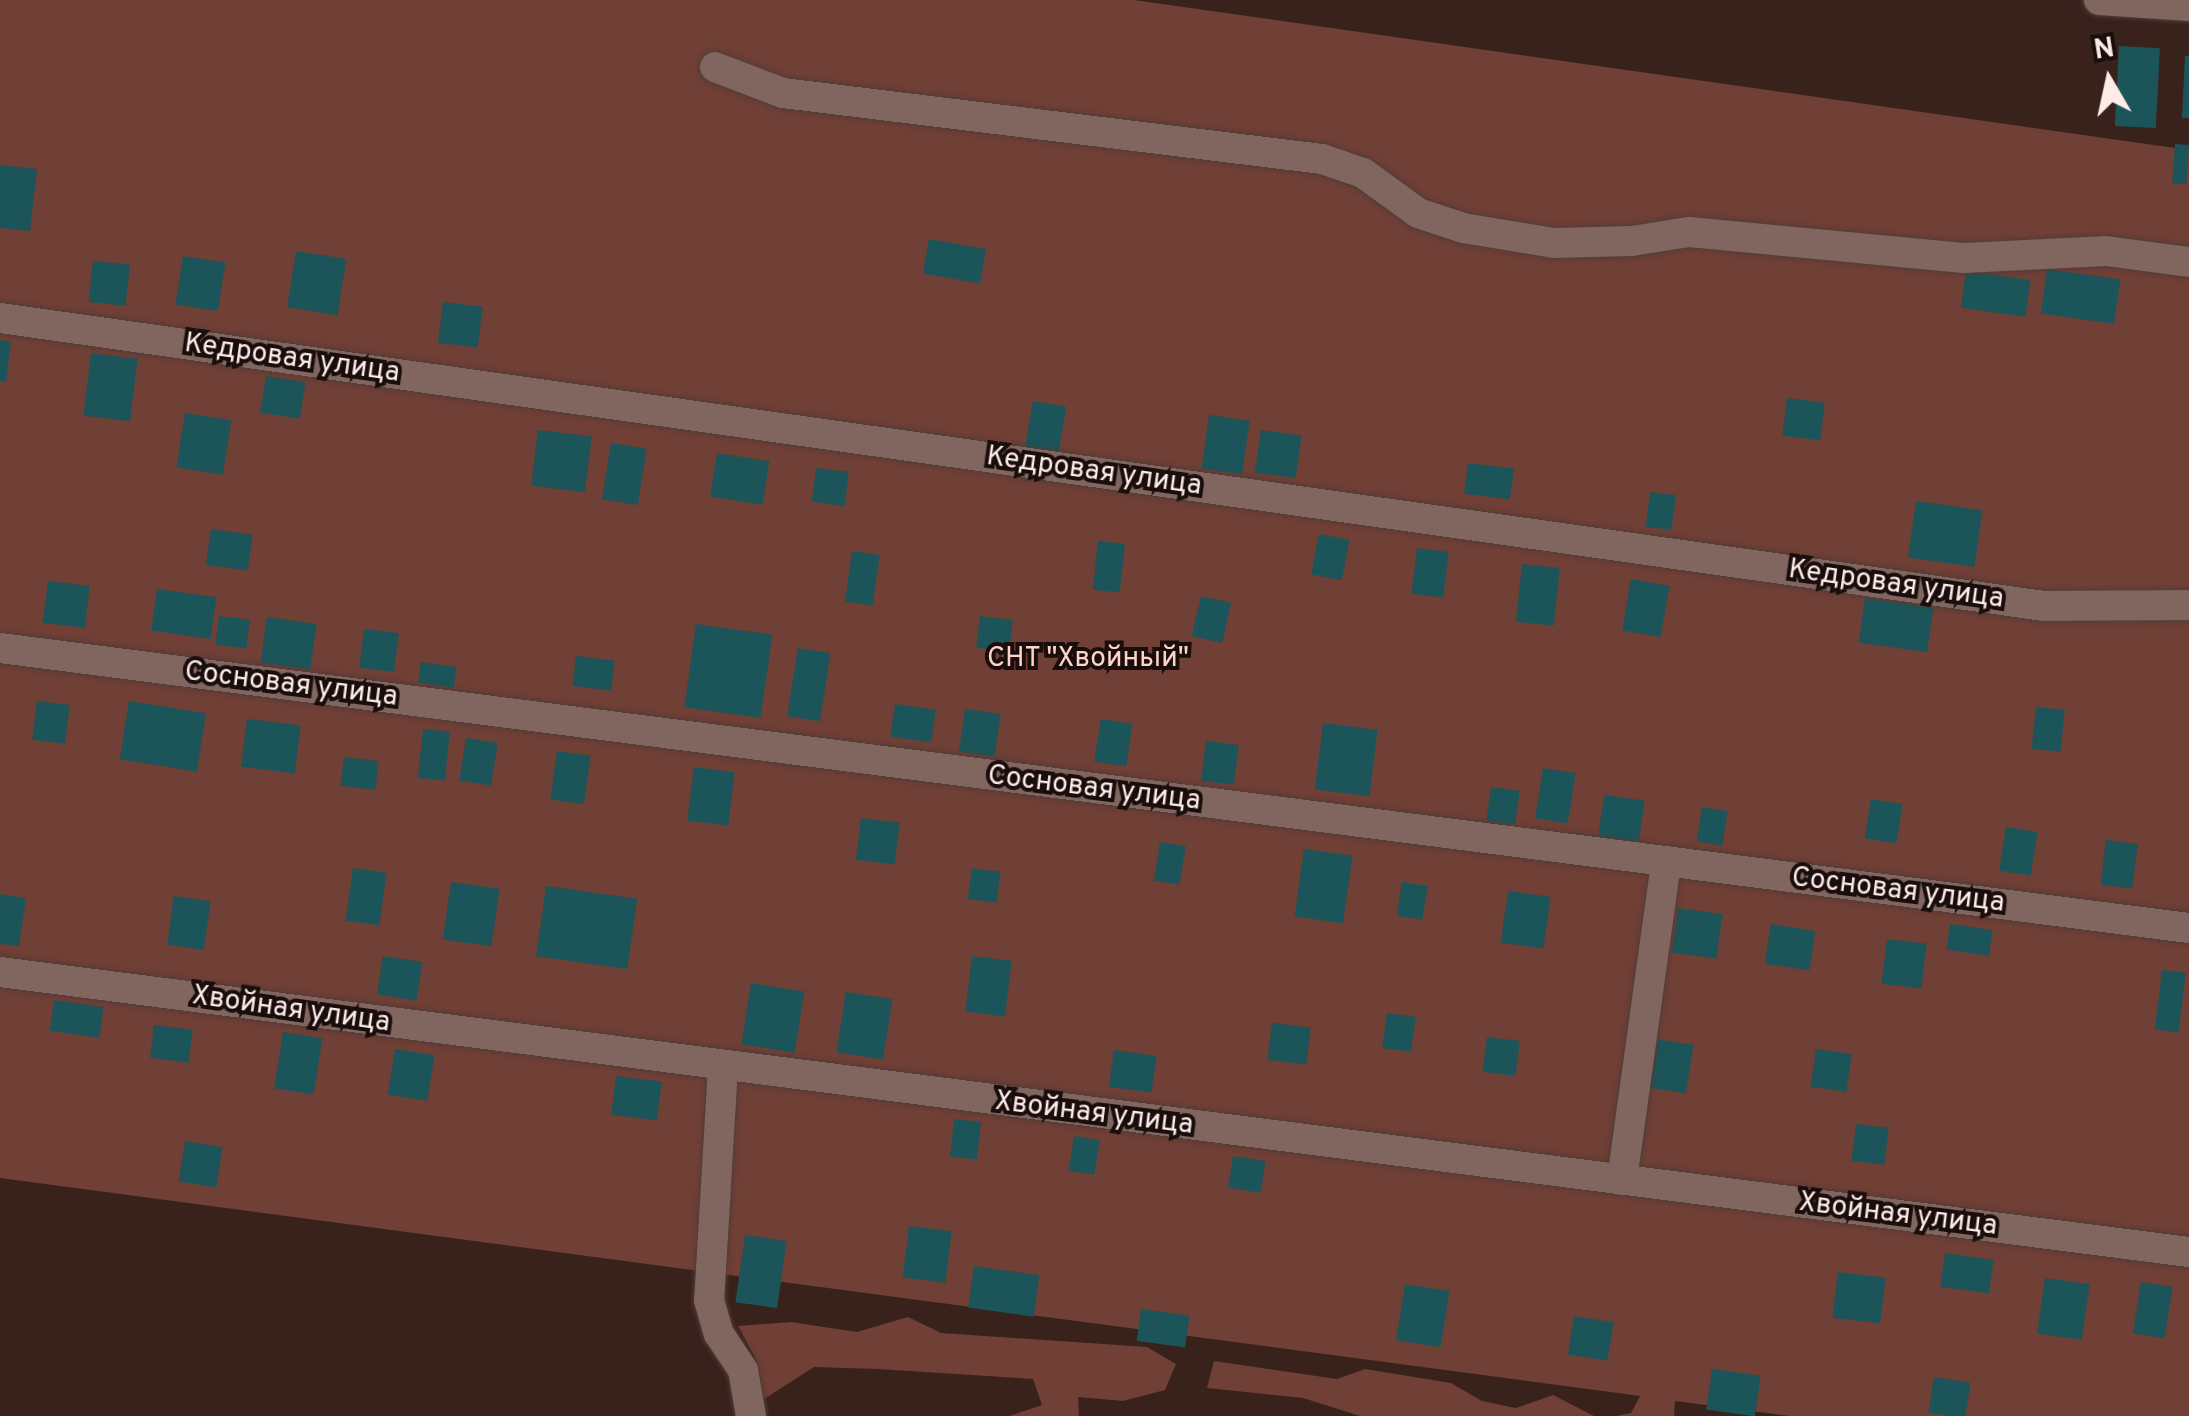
<!DOCTYPE html>
<html>
<head>
<meta charset="utf-8">
<style>
  body { margin:0 }
  #map { position:relative; width:2189px; height:1416px; overflow:hidden; background:#39211c; font-family:Overpass,sans-serif }
  div>[style] { position:absolute }
  [style*='--x'] { left:calc(var(--x)*1px); top:calc(var(--y)*1px); width:calc(var(--w)*1px); rotate:calc(var(--a)*1deg) }
  .green>* { inset:0; background:#703f35 }
  .building>* { inset:0; background:#1b5559; transform-origin:0 0 }
  .roads { filter:drop-shadow(0 0 2px #503c38) drop-shadow(0 0 2px #503c38) }
  .minor>* { height:30px; margin:-15px; padding:0 15px; transform-origin:15px; border-radius:15px; background:#81655f }
  span { translate:-50% -50%; white-space:nowrap; text-align:center; line-height:1.15; -webkit-text-stroke:8px #190e0c; paint-order:stroke }
  .street-label { font-size:28px; color:#fcebe7 }
  .park-label { font-size:28px; color:#fed3c9 }
  .north { position:absolute; left:2059px; top:30px; width:100px; height:100px; -webkit-text-stroke:8px #190e0c; paint-order:stroke; rotate:351deg; font-size:28px; font-weight:700; line-height:40px; text-align:center; color:#fcebe7 }
  .north::after { content:''; display:block; margin:auto; width:35px; height:45px; background:#fcebe7; clip-path:polygon(50% 0,100% 100%,50% 72%,0 100%) }
</style>
</head>
<body>
<div id="map">
  <div class="green">
    <div style="clip-path:polygon(0 0,1134px 0,2189px 150px,2189px 1416px,1790px 1416px,1675px 1401px,1674px 1416px,1616px 1416px,1631px 1413px,1640px 1396px,0 1178px)"></div>
    <div style="clip-path:polygon(908px 1317px,941px 1333px,1147px 1347px,1176px 1364px,1165px 1390px,1123px 1401px,1078px 1397px,1079px 1416px,1009px 1416px,1042px 1405px,1033px 1379px,878px 1369px,814px 1367px,764px 1399px,757px 1361px,738px 1326px,791px 1322px,857px 1332px)"></div>
    <div style="clip-path:polygon(1214px 1361px,1337px 1379px,1365px 1369px,1451px 1383px,1482px 1401px,1516px 1408px,1553px 1395px,1594px 1416px,1360px 1416px,1303px 1398px,1207px 1388px)"></div>
  </div>
  <div class="building">
    <div style="left:2119px;top:46px;width:41px;height:80px;rotate:3deg"></div>
    <div style="clip-path:polygon(2185px 56px,2189px 56px,2189px 118px,2182px 118px)"></div>
    <div style="left:2175px;top:144px;width:14px;height:39px;rotate:4deg"></div>
    <div style="clip-path:polygon(0 165px,37px 169px,30px 231px,0 228px)"></div>
    <div style="left:929px;top:239px;width:58px;height:35px;rotate:10deg"></div>
    <div style="left:296px;top:251px;width:51px;height:57px;rotate:9deg"></div>
    <div style="left:183px;top:256px;width:43px;height:49px;rotate:9deg"></div>
    <div style="left:93px;top:261px;width:37px;height:41px;rotate:6deg"></div>
    <div style="left:2047px;top:269px;width:74px;height:45px;rotate:8deg"></div>
    <div style="left:1966px;top:271px;width:65px;height:37px;rotate:8deg"></div>
    <div style="left:443px;top:302px;width:40px;height:41px;rotate:7deg"></div>
    <div style="clip-path:polygon(0 340px,11px 342px,6px 382px,0 381px)"></div>
    <div style="left:91px;top:353px;width:47px;height:63px;rotate:7deg"></div>
    <div style="left:266px;top:376px;width:40px;height:37px;rotate:9deg"></div>
    <div style="left:1787px;top:398px;width:38px;height:38px;rotate:7deg"></div>
    <div style="left:1033px;top:401px;width:34px;height:51px;rotate:10deg"></div>
    <div style="left:185px;top:413px;width:47px;height:55px;rotate:9deg"></div>
    <div style="left:1209px;top:415px;width:41px;height:54px;rotate:8deg"></div>
    <div style="left:538px;top:430px;width:54px;height:56px;rotate:7deg"></div>
    <div style="left:1261px;top:430px;width:41px;height:43px;rotate:8deg"></div>
    <div style="left:611px;top:443px;width:36px;height:57px;rotate:9deg"></div>
    <div style="left:717px;top:453px;width:53px;height:44px;rotate:9deg"></div>
    <div style="left:1468px;top:463px;width:46px;height:31px;rotate:7deg"></div>
    <div style="left:816px;top:468px;width:33px;height:34px;rotate:7deg"></div>
    <div style="left:1650px;top:492px;width:26px;height:35px;rotate:7deg"></div>
    <div style="left:1916px;top:501px;width:67px;height:57px;rotate:8deg"></div>
    <div style="left:211px;top:529px;width:42px;height:36px;rotate:8deg"></div>
    <div style="left:1319px;top:534px;width:31px;height:41px;rotate:11deg"></div>
    <div style="left:1098px;top:541px;width:27px;height:49px;rotate:6deg"></div>
    <div style="left:1417px;top:548px;width:32px;height:46px;rotate:7deg"></div>
    <div style="left:852px;top:551px;width:28px;height:51px;rotate:8deg"></div>
    <div style="left:1522px;top:564px;width:38px;height:58px;rotate:6deg"></div>
    <div style="left:1631px;top:579px;width:39px;height:52px;rotate:10deg"></div>
    <div style="left:48px;top:581px;width:42px;height:42px;rotate:7deg"></div>
    <div style="left:157px;top:589px;width:60px;height:42px;rotate:8deg"></div>
    <div style="left:1201px;top:596px;width:31px;height:41px;rotate:13deg"></div>
    <div style="left:1865px;top:598px;width:69px;height:45px;rotate:8deg"></div>
    <div style="left:219px;top:616px;width:31px;height:29px;rotate:7deg"></div>
    <div style="left:980px;top:616px;width:33px;height:32px;rotate:7deg"></div>
    <div style="left:267px;top:617px;width:50px;height:46px;rotate:8deg"></div>
    <div style="left:696px;top:624px;width:77px;height:84px;rotate:8deg"></div>
    <div style="left:364px;top:629px;width:35px;height:39px;rotate:7deg"></div>
    <div style="left:798px;top:648px;width:33px;height:69px;rotate:9deg"></div>
    <div style="left:576px;top:656px;width:39px;height:30px;rotate:7deg"></div>
    <div style="left:421px;top:662px;width:36px;height:21px;rotate:8deg"></div>
    <div style="left:37px;top:701px;width:33px;height:39px;rotate:7deg"></div>
    <div style="left:129px;top:701px;width:78px;height:59px;rotate:9deg"></div>
    <div style="left:895px;top:704px;width:41px;height:33px;rotate:8deg"></div>
    <div style="left:2036px;top:707px;width:29px;height:42px;rotate:6deg"></div>
    <div style="left:965px;top:709px;width:36px;height:43px;rotate:8deg"></div>
    <div style="left:247px;top:719px;width:54px;height:48px;rotate:7deg"></div>
    <div style="left:1101px;top:719px;width:32px;height:43px;rotate:9deg"></div>
    <div style="left:1323px;top:723px;width:55px;height:67px;rotate:7deg"></div>
    <div style="left:423px;top:729px;width:27px;height:49px;rotate:6deg"></div>
    <div style="left:466px;top:738px;width:32px;height:43px;rotate:9deg"></div>
    <div style="left:1206px;top:741px;width:33px;height:40px;rotate:7deg"></div>
    <div style="left:557px;top:751px;width:34px;height:49px;rotate:8deg"></div>
    <div style="left:344px;top:757px;width:35px;height:29px;rotate:7deg"></div>
    <div style="left:694px;top:767px;width:41px;height:54px;rotate:7deg"></div>
    <div style="left:1543px;top:768px;width:33px;height:51px;rotate:9deg"></div>
    <div style="left:1491px;top:787px;width:29px;height:34px;rotate:8deg"></div>
    <div style="left:1604px;top:795px;width:41px;height:44px;rotate:8deg"></div>
    <div style="left:1871px;top:799px;width:32px;height:40px;rotate:9deg"></div>
    <div style="left:1702px;top:807px;width:26px;height:35px;rotate:9deg"></div>
    <div style="left:861px;top:818px;width:39px;height:42px;rotate:7deg"></div>
    <div style="left:2006px;top:827px;width:32px;height:44px;rotate:9deg"></div>
    <div style="left:2106px;top:840px;width:32px;height:45px;rotate:7deg"></div>
    <div style="left:1160px;top:842px;width:26px;height:39px;rotate:9deg"></div>
    <div style="left:1304px;top:849px;width:49px;height:68px;rotate:8deg"></div>
    <div style="left:353px;top:868px;width:34px;height:53px;rotate:8deg"></div>
    <div style="left:972px;top:868px;width:29px;height:31px;rotate:8deg"></div>
    <div style="left:451px;top:882px;width:49px;height:58px;rotate:8deg"></div>
    <div style="left:1402px;top:882px;width:26px;height:34px;rotate:9deg"></div>
    <div style="left:546px;top:886px;width:92px;height:71px;rotate:8deg"></div>
    <div style="left:1508px;top:891px;width:43px;height:52px;rotate:8deg"></div>
    <div style="clip-path:polygon(0 894px,26px 898px,19px 946px,0 944px)"></div>
    <div style="left:174px;top:896px;width:37px;height:49px;rotate:8deg"></div>
    <div style="left:1678px;top:908px;width:45px;height:45px;rotate:8deg"></div>
    <div style="left:1771px;top:924px;width:45px;height:40px;rotate:9deg"></div>
    <div style="left:1950px;top:924px;width:43px;height:26px;rotate:8deg"></div>
    <div style="left:1887px;top:939px;width:40px;height:45px;rotate:7deg"></div>
    <div style="left:383px;top:956px;width:40px;height:39px;rotate:9deg"></div>
    <div style="left:972px;top:956px;width:40px;height:56px;rotate:7deg"></div>
    <div style="left:2162px;top:970px;width:24px;height:60px;rotate:7deg"></div>
    <div style="left:751px;top:983px;width:54px;height:62px;rotate:9deg"></div>
    <div style="left:846px;top:992px;width:47px;height:61px;rotate:9deg"></div>
    <div style="left:54px;top:1000px;width:50px;height:31px;rotate:8deg"></div>
    <div style="left:1387px;top:1013px;width:29px;height:35px;rotate:8deg"></div>
    <div style="left:1272px;top:1023px;width:39px;height:37px;rotate:7deg"></div>
    <div style="left:154px;top:1025px;width:39px;height:33px;rotate:7deg"></div>
    <div style="left:283px;top:1032px;width:40px;height:57px;rotate:9deg"></div>
    <div style="left:1487px;top:1037px;width:33px;height:35px;rotate:7deg"></div>
    <div style="left:1656px;top:1039px;width:38px;height:49px;rotate:9deg"></div>
    <div style="left:395px;top:1049px;width:40px;height:46px;rotate:9deg"></div>
    <div style="left:1816px;top:1049px;width:36px;height:38px;rotate:8deg"></div>
    <div style="left:1114px;top:1050px;width:43px;height:37px;rotate:8deg"></div>
    <div style="left:616px;top:1076px;width:46px;height:39px;rotate:7deg"></div>
    <div style="left:954px;top:1119px;width:27px;height:38px;rotate:6deg"></div>
    <div style="left:1856px;top:1124px;width:33px;height:37px;rotate:7deg"></div>
    <div style="left:1074px;top:1136px;width:26px;height:35px;rotate:9deg"></div>
    <div style="left:185px;top:1141px;width:38px;height:41px;rotate:9deg"></div>
    <div style="left:1233px;top:1156px;width:33px;height:32px;rotate:9deg"></div>
    <div style="left:909px;top:1226px;width:43px;height:52px;rotate:7deg"></div>
    <div style="left:745px;top:1235px;width:42px;height:68px;rotate:8deg"></div>
    <div style="left:1945px;top:1253px;width:49px;height:34px;rotate:8deg"></div>
    <div style="left:974px;top:1266px;width:66px;height:42px;rotate:8deg"></div>
    <div style="left:1838px;top:1272px;width:48px;height:46px;rotate:7deg"></div>
    <div style="left:2045px;top:1278px;width:45px;height:56px;rotate:8deg"></div>
    <div style="left:2141px;top:1282px;width:32px;height:52px;rotate:9deg"></div>
    <div style="left:1405px;top:1284px;width:45px;height:57px;rotate:9deg"></div>
    <div style="left:1141px;top:1309px;width:49px;height:32px;rotate:8deg"></div>
    <div style="left:1574px;top:1316px;width:40px;height:39px;rotate:9deg"></div>
    <div style="left:1712px;top:1369px;width:49px;height:41px;rotate:8deg"></div>
    <div style="left:1934px;top:1377px;width:37px;height:36px;rotate:9deg"></div>
  </div>
  <div class="roads">
    <div class="minor">
      <div style="--x:2099;--y:0;--w:90;--a:3.8"></div>
      <div style="--x:715;--y:67;--w:73;--a:20.9"></div>
      <div style="--x:783;--y:93;--w:543;--a:6.98"></div>
      <div style="--x:1322;--y:159;--w:43;--a:18.9"></div>
      <div style="--x:1363;--y:173;--w:68;--a:36"></div>
      <div style="--x:1418;--y:213;--w:47;--a:18.4"></div>
      <div style="--x:1463;--y:228;--w:92;--a:9.4"></div>
      <div style="--x:1554;--y:243;--w:78;--a:-1.5"></div>
      <div style="--x:1632;--y:241;--w:58;--a:-9"></div>
      <div style="--x:1689;--y:232;--w:276;--a:5.4"></div>
      <div style="--x:1964;--y:258;--w:142;--a:-2.8"></div>
      <div style="--x:2106;--y:251;--w:84;--a:7.5"></div>
      <div style="--x:0;--y:318;--w:2064;--a:8.02"></div>
      <div style="--x:2044;--y:606;--w:145;--a:-0.4"></div>
      <div style="--x:0;--y:648;--w:2207;--a:7.29"></div>
      <div style="--x:0;--y:972;--w:2207;--a:7.29"></div>
      <div style="--x:723;--y:1067;--w:233;--a:93.4"></div>
      <div style="--x:709;--y:1300;--w:35;--a:74"></div>
      <div style="--x:719;--y:1334;--w:43;--a:56.3"></div>
      <div style="--x:743;--y:1370;--w:47;--a:80.1"></div>
      <div style="--x:1622;--y:1180;--w:322;--a:-82.1"></div>
    </div>
  </div>
  <div class="street-label">
    <span style="left:292px;top:359px;rotate:8deg">Кедровая улица</span>
    <span style="left:1094px;top:472px;rotate:8deg">Кедровая улица</span>
    <span style="left:1896px;top:585px;rotate:8deg">Кедровая улица</span>
    <span style="left:291px;top:685px;rotate:7deg">Сосновая улица</span>
    <span style="left:1094px;top:789px;rotate:7deg">Сосновая улица</span>
    <span style="left:1898px;top:891px;rotate:7deg">Сосновая улица</span>
    <span style="left:291px;top:1010px;rotate:8deg">Хвойная улица</span>
    <span style="left:1094px;top:1114px;rotate:7deg">Хвойная улица</span>
    <span style="left:1898px;top:1215px;rotate:7deg">Хвойная улица</span>
  </div>
  <div class="park-label">
    <span style="left:1088px;top:659px">СНТ "Хвойный"</span>
  </div>
  <div class="north">N</div>
</div>
</body>
</html>
